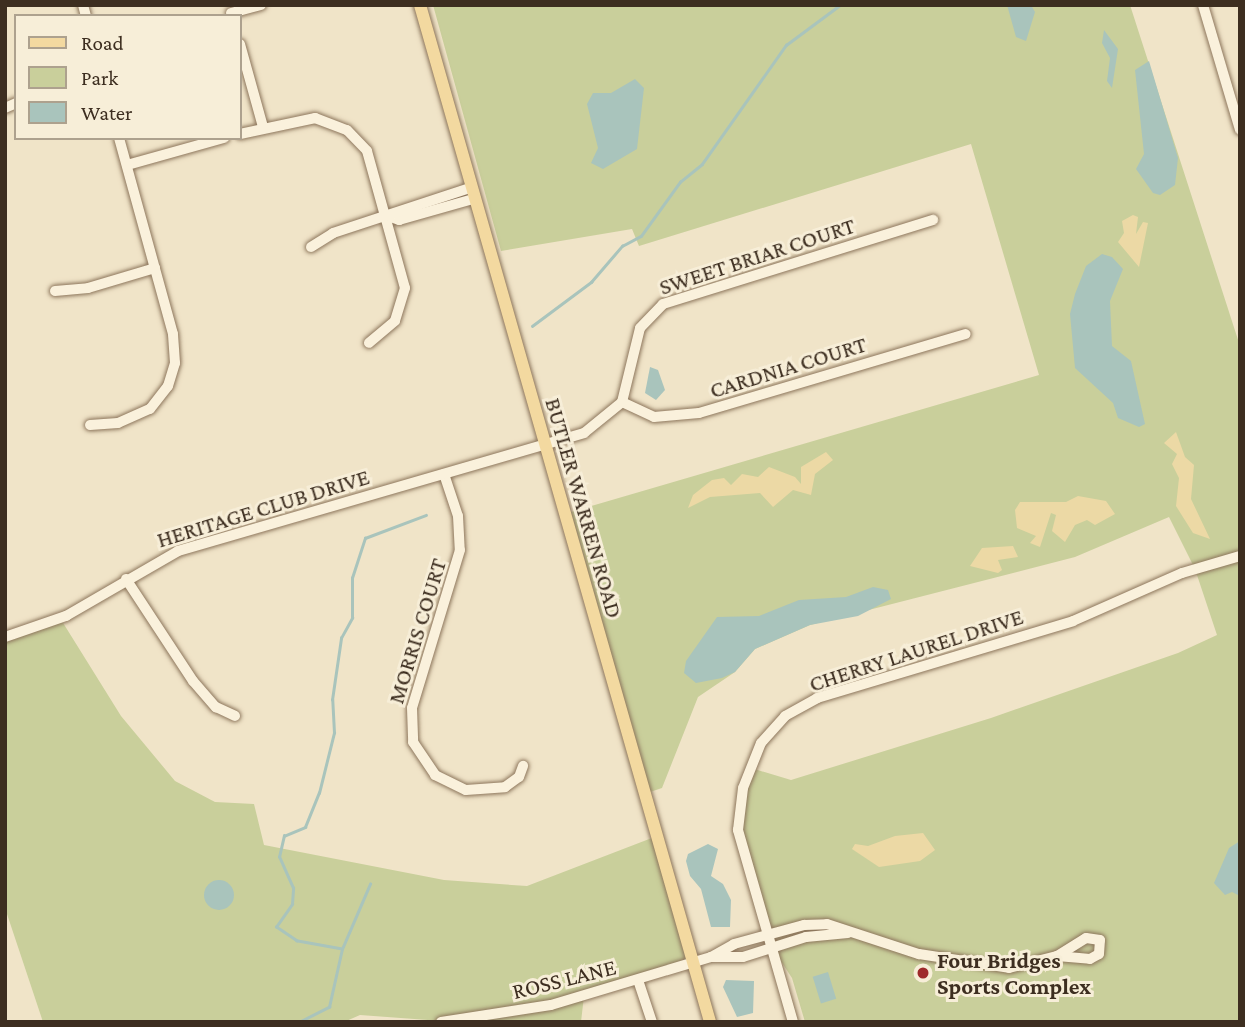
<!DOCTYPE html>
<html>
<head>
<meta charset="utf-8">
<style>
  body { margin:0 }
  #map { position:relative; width:1245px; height:1027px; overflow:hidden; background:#f0e4c8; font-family:"Crimson Pro",serif }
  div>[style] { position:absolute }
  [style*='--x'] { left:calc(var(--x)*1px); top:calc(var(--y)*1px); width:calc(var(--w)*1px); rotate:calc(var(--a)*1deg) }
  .green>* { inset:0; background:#c9cf9b }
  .sand>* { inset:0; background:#ecd9a5 }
  .water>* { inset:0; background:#a9c4bc; transform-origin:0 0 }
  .round { border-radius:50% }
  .stream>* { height:2.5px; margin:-1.25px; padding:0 1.25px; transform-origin:1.25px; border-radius:1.25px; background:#a9c4bc }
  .roads { filter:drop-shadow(0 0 2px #8d765c) drop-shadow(0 0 2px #8d765c) }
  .minor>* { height:10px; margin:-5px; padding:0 5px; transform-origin:5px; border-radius:5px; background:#faf1dc }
  .major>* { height:12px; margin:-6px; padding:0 6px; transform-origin:6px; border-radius:6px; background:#f3d9a0 }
  .dots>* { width:19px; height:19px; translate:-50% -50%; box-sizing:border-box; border:4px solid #f7eed8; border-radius:50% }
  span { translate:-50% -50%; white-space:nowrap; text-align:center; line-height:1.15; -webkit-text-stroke:6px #f7eed8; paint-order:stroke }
  .street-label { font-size:23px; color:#3d2e20 }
  .poi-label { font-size:23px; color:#3d2e20; font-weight:700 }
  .left { translate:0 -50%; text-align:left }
  .frame { position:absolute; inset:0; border:7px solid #3d2e20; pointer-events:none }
  .legend { position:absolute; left:14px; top:14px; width:228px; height:126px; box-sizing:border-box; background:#f7eed8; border:2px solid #ada18e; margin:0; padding:9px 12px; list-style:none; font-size:21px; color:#3d2e20 }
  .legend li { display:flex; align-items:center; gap:14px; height:35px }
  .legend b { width:35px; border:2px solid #ada18e }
</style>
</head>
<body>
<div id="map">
  <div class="green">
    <div style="clip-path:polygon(433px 5px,1130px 5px,1240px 346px,1240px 1022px,805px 1022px,792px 978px,771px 946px,738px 830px,751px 768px,791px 780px,991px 718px,1178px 653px,1217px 635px,1195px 569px,1169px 517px,1075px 557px,810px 625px,755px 649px,735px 672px,698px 697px,662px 788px,644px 794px,564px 514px,1039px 375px,971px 144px,639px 246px,632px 229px,501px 251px)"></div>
    <div style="clip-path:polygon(60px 618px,121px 716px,175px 781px,215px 802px,254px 804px,264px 845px,444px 880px,527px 886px,657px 836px,694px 963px,584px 996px,581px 1022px,455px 1022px,360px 1015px,344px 1022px,43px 1022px,5px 908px,5px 637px)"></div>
  </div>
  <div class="sand">
    <div style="clip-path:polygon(1133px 215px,1138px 217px,1136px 234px,1143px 222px,1148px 223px,1139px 267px,1118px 242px,1124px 233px,1122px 221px)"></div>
    <div style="clip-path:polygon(1176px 432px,1185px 457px,1194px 465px,1191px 499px,1210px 539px,1193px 533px,1176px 506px,1179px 478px,1172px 464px,1177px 454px,1164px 443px)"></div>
    <div style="clip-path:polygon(826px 452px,833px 460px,815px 474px,811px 495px,793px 490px,773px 507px,760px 493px,710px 497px,688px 508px,693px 495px,712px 480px,724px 478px,731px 485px,742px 474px,758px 477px,769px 467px,795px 477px,801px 484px,801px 467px)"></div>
    <div style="clip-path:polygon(1078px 496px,1106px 501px,1115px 514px,1095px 525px,1087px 520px,1075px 525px,1065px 542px,1052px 531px,1056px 515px,1051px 513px,1040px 547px,1030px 543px,1036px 536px,1017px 528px,1015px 510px,1020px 502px,1066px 502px)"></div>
    <div style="clip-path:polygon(1013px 546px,1018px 557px,998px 560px,1002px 570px,998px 573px,970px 566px,982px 548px)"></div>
    <div style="clip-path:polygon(923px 833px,935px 850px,920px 861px,879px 867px,852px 849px,855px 844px,868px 846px,895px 836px)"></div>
  </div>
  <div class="water">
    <div style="clip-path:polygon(1007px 5px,1031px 5px,1035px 12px,1026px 41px,1016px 37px)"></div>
    <div style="clip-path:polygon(1104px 30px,1118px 49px,1112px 88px,1107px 81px,1110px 58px,1102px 43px)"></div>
    <div style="clip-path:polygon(1149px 61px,1178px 158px,1175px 185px,1160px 195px,1153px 193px,1136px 169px,1144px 154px,1135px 70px)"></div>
    <div style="clip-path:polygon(635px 79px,644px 88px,637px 149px,603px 169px,591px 163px,598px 148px,587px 104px,593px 93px,611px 93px)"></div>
    <div style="clip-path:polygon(1102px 254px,1112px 257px,1123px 269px,1110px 301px,1112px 346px,1131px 361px,1145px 424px,1139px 427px,1118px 418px,1113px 403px,1075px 368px,1070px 314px,1075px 294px,1086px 266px)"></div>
    <div style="clip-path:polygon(650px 367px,658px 370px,665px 390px,656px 400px,645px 393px)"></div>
    <div style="clip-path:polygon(873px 587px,888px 590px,891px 599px,858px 616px,810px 625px,755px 649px,735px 672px,722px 678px,696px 683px,684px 673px,686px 661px,717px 617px,759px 616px,799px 600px,846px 597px)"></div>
    <div style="clip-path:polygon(1240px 841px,1240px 896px,1232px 892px,1225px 895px,1214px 883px,1229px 848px)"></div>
    <div style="clip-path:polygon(708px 844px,718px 849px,711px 876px,723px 884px,731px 900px,730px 927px,711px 927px,701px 889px,690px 876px,686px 861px,688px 854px)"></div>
    <div class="round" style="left:204px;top:880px;width:30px;height:30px"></div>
    <div style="left:828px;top:972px;width:28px;height:16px;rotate:73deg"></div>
    <div style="clip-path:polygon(726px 980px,754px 981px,753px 1013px,737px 1017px,723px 987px)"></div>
  </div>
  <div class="stream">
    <div style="--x:532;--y:326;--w:74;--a:-36.7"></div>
    <div style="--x:591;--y:282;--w:48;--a:-49.3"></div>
    <div style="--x:622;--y:246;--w:21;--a:-28"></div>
    <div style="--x:641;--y:236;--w:67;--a:-54.2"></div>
    <div style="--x:680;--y:182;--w:28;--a:-39"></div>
    <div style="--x:702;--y:164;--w:146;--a:-54.8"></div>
    <div style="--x:786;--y:45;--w:67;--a:-36.5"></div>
    <div style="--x:342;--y:949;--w:46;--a:-169.9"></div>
    <div style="--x:297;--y:941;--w:25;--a:-146"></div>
    <div style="--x:276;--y:927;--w:28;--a:-55"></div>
    <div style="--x:292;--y:904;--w:16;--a:-86"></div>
    <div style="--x:293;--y:888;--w:34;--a:-114"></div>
    <div style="--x:279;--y:857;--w:22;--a:-77"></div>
    <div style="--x:284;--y:836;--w:23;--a:-23"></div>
    <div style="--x:305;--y:827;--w:37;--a:-68"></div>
    <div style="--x:319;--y:793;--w:62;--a:-76"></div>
    <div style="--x:334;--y:733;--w:33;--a:-93"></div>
    <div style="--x:332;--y:700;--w:63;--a:-81.7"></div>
    <div style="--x:341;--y:638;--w:23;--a:-61"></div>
    <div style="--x:352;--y:618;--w:40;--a:-90"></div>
    <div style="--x:352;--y:578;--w:42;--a:-72"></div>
    <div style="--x:365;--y:538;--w:65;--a:-20.7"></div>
    <div style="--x:299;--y:1022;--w:34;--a:-27"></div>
    <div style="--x:329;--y:1007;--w:59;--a:-77.4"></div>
    <div style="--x:342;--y:949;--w:71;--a:-66.7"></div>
  </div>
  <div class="roads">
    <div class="minor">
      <div style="--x:83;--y:5;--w:11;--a:75"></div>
      <div style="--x:1203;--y:5;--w:130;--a:73.5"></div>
      <div style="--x:231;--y:13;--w:31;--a:-15"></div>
      <div style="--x:240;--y:44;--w:86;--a:74.5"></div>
      <div style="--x:5;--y:108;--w:12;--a:-24"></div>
      <div style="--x:240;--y:134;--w:77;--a:-12"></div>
      <div style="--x:315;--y:118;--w:34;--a:21"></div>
      <div style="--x:347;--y:130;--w:29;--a:46"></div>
      <div style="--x:367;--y:151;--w:142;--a:74.5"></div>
      <div style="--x:405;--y:288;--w:34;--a:107"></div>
      <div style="--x:395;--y:321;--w:34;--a:140"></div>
      <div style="--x:127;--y:165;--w:101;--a:-15.6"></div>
      <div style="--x:388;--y:216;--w:12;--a:20"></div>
      <div style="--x:399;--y:220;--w:77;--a:-15.8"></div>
      <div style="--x:311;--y:247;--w:26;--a:-32"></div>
      <div style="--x:333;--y:233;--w:144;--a:-18.2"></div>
      <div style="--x:55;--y:291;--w:33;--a:-5"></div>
      <div style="--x:88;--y:288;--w:70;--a:-16.6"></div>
      <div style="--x:622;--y:402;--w:35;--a:25"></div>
      <div style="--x:654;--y:417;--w:45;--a:-5.1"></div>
      <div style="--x:699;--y:413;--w:278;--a:-16.5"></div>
      <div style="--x:90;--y:425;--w:28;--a:-4"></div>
      <div style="--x:118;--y:423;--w:35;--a:-24"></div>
      <div style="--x:150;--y:409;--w:29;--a:-52"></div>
      <div style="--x:168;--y:386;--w:24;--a:-73"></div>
      <div style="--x:175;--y:363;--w:29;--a:-94"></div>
      <div style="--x:173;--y:334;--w:203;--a:-105.4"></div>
      <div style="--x:444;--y:474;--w:44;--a:71.6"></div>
      <div style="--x:458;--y:516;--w:34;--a:87"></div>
      <div style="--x:460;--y:550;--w:165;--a:106.9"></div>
      <div style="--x:412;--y:708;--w:34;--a:88"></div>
      <div style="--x:413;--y:742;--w:40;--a:56"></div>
      <div style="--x:435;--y:775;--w:34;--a:26"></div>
      <div style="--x:466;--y:790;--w:39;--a:-4"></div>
      <div style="--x:505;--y:787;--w:17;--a:-36"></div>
      <div style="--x:519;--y:777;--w:12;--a:-70"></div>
      <div style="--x:126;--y:579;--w:122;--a:56.7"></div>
      <div style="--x:193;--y:681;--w:35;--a:49"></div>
      <div style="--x:216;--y:707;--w:21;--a:25"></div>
      <div style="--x:5;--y:637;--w:65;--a:-19"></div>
      <div style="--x:66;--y:616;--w:129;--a:-30.1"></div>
      <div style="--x:178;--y:551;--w:423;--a:-16.2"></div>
      <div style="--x:584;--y:433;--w:49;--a:-39.2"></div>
      <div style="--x:622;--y:402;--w:76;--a:-76.3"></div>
      <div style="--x:640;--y:328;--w:33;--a:-46"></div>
      <div style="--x:663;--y:304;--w:283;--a:-17.3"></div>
      <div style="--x:711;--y:957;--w:26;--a:-29"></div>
      <div style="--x:734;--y:944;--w:73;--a:-15.2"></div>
      <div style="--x:804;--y:925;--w:23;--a:-2"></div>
      <div style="--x:827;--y:924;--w:97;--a:18.1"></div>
      <div style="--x:919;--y:954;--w:91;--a:8.8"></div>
      <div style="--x:1009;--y:968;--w:49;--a:-14"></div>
      <div style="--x:1057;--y:956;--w:33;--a:5"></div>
      <div style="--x:1090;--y:959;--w:10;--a:-29"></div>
      <div style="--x:1099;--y:954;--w:14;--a:-86"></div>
      <div style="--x:1100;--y:940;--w:14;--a:-172"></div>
      <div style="--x:1086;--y:938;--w:34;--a:148"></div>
      <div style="--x:638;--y:980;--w:44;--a:71.6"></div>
      <div style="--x:441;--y:1022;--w:111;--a:-8.8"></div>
      <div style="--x:551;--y:1005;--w:167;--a:-16.7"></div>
      <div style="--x:711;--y:957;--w:32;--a:0"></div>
      <div style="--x:743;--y:957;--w:66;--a:-17.6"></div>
      <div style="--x:806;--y:937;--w:42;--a:-5.4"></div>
      <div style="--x:793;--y:1022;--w:200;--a:-106"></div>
      <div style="--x:738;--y:830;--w:42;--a:-83.2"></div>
      <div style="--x:743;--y:788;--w:48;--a:-68.2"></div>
      <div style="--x:761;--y:743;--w:36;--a:-48"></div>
      <div style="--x:785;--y:716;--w:37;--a:-29"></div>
      <div style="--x:817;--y:698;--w:267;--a:-16.7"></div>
      <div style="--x:1073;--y:621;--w:119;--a:-23.8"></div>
      <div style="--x:1182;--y:573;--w:60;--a:-16.3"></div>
    </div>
    <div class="major">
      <div style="--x:420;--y:5;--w:1058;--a:74.08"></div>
    </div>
  </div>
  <div class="dots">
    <div style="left:923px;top:973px;background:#9e2a2b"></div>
  </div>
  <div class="street-label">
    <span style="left:757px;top:256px;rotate:-18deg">SWEET BRIAR COURT</span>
    <span style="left:788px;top:367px;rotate:-17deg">CARDNIA COURT</span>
    <span style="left:263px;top:508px;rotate:-17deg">HERITAGE CLUB DRIVE</span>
    <span style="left:584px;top:508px;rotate:74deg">BUTLER WARREN ROAD</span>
    <span style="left:417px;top:631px;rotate:-73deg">MORRIS COURT</span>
    <span style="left:916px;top:650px;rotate:-18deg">CHERRY LAUREL DRIVE</span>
    <span style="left:564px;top:979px;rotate:-14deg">ROSS LANE</span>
  </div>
  <div class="poi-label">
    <span class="left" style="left:937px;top:973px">Four Bridges<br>Sports Complex</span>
  </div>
  <div class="frame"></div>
  <ul class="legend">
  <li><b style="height:9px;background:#f3d9a0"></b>Road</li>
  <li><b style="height:19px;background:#c9cf9b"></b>Park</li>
  <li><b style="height:19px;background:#a9c4bc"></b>Water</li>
  </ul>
</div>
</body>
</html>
